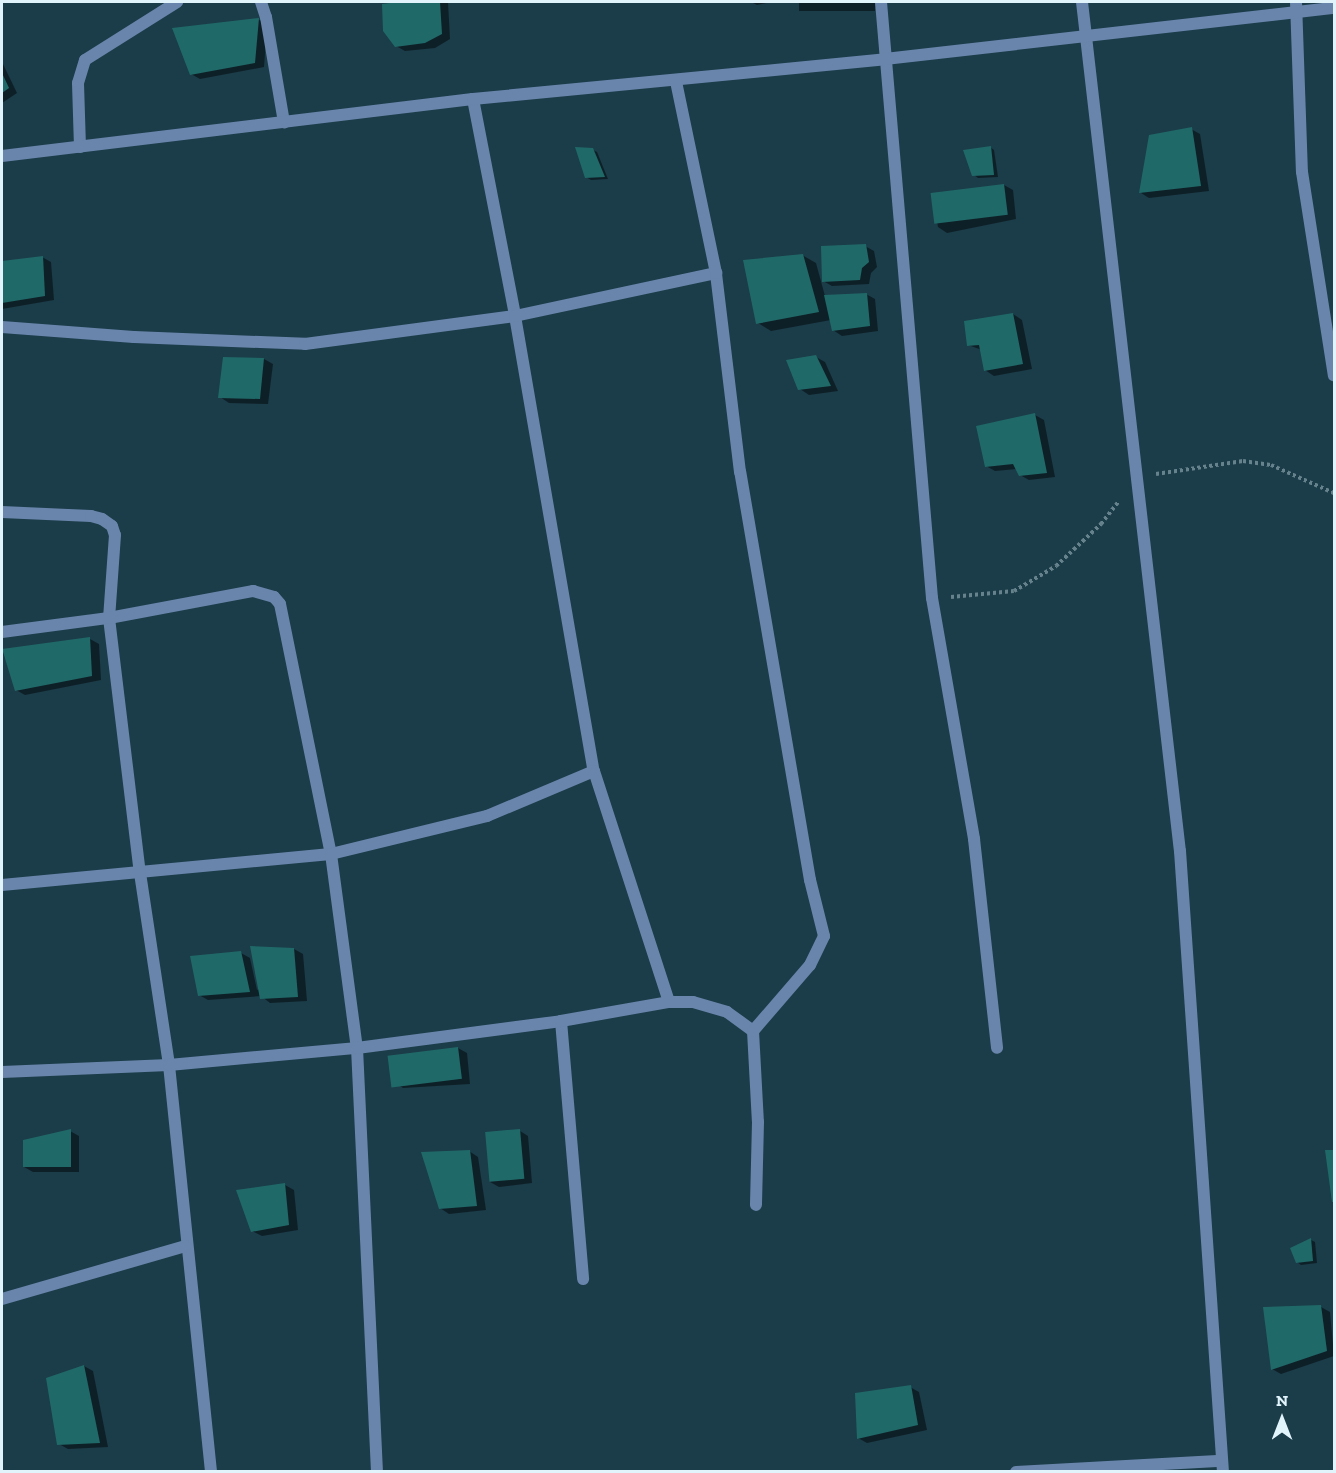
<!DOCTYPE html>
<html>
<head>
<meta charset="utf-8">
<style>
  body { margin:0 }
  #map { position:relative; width:1336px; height:1473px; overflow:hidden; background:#1b3c49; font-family:"Zilla Slab",serif }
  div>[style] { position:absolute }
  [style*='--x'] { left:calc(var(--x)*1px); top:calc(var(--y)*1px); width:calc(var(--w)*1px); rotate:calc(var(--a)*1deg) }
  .shadow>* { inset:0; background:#0007; transform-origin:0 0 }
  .building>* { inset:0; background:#206969; transform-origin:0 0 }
  .path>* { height:4px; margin-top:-2px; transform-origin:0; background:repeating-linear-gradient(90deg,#66828d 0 3px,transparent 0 6px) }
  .street>* { height:12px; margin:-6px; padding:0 6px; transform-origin:6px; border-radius:6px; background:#6985ab }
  span { translate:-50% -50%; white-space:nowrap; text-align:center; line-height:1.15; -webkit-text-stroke:6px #1b3c49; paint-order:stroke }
  .frame { position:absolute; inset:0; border:3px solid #e1f4fc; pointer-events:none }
  .north { position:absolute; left:1252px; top:1389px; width:60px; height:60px; -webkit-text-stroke:4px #1b3c49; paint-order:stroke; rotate:0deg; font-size:16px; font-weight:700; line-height:24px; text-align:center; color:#e1f4fc }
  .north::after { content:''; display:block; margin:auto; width:21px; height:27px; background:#e1f4fc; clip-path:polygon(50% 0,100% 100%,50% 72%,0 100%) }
</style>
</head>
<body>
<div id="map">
  <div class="shadow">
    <div style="clip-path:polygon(407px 2px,448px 2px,450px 39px,435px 48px,405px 51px,396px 46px,384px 6px)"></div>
    <div style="clip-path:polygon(751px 2px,771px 2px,757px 5px)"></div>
    <div style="left:799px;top:2px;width:76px;height:9px"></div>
    <div style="clip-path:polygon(258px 19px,267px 25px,264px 67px,200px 79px,191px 74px)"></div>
    <div style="clip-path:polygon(2px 62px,17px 93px,2px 103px)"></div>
    <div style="clip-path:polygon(1191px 129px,1200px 134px,1209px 191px,1149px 198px,1141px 193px)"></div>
    <div style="clip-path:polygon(990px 147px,994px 150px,998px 177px,978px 178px,974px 175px)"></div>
    <div style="clip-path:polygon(593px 150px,597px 152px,608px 179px,591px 180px,586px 177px)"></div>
    <div style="clip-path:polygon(1004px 185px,1013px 190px,1016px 219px,947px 233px,938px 227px,933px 198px)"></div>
    <div style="clip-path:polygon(865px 246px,874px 251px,877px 267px,871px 273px,869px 284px,832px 286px,823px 281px)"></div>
    <div style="clip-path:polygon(802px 255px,816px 263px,825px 296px,866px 294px,875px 299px,878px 331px,842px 336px,833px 330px,831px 320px,771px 331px,758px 323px)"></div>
    <div style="clip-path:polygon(42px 257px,51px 262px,54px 300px,2px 309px,2px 263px)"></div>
    <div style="clip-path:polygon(1013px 314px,1022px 320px,1032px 369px,994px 376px,985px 370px,982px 350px,968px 345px)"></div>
    <div style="clip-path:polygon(816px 357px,825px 362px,838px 391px,809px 395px,800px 389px)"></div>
    <div style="clip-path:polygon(264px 359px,273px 364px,268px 404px,229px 403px,220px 397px)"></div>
    <div style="clip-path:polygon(1035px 415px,1044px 420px,1055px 477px,1029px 480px,1020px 475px,1017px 469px,995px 471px,986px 466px)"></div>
    <div style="clip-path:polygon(90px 639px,99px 644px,101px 680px,25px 695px,16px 690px,2px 650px)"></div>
    <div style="clip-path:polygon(294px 949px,303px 954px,307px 1001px,270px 1003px,261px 996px,208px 1000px,199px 995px,241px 953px,250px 958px,257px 990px,259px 989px)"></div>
    <div style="clip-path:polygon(458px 1048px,467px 1053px,470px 1084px,403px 1088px,394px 1082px)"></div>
    <div style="clip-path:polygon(70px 1131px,79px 1136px,79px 1172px,33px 1172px,24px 1167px)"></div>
    <div style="clip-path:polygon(520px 1131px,528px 1136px,532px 1183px,499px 1187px,490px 1182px)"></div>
    <div style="clip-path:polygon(469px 1151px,478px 1157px,486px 1210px,449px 1214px,440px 1208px)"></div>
    <div style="clip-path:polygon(1326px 1151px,1334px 1151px,1334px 1201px)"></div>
    <div style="clip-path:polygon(285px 1185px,294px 1190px,298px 1230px,262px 1236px,252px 1231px)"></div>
    <div style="clip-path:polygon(1311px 1240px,1315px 1242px,1317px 1263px,1301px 1265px,1297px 1262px,1292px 1248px)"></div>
    <div style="clip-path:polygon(1321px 1307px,1330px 1312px,1334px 1356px,1281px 1374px,1272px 1369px)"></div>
    <div style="clip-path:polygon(84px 1366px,93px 1371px,108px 1447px,68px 1449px,59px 1444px,48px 1379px)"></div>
    <div style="clip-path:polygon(910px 1387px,919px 1392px,927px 1430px,867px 1443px,858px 1438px)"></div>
  </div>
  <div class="building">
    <div style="clip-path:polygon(398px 2px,440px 2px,442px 34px,425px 43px,395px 47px,383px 31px,382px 4px)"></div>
    <div style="clip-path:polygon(259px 18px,255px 63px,190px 75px,172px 28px)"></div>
    <div style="clip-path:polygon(2px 73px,9px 88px,2px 93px)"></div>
    <div style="clip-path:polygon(1192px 127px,1201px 186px,1139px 193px,1149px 135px)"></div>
    <div style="clip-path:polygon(991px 146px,994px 175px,972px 176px,963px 150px)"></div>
    <div style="clip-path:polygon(575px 147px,593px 148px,605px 177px,585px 178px)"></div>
    <div style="left:1004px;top:184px;width:31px;height:74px;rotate:83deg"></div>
    <div style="clip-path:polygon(866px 244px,869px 262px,862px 268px,860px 280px,822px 282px,821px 246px)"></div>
    <div style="clip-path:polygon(803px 254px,819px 312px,756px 324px,743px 260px)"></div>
    <div style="clip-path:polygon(43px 256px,45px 296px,2px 303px,2px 261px)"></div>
    <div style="clip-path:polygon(867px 293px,870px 326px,832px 331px,824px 295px)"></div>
    <div style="clip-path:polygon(1013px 313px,1023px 364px,984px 371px,979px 345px,967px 346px,964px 321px)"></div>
    <div style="clip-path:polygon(816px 355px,831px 386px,798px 390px,786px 360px)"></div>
    <div style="clip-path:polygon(223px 357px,264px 358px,260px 399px,218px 398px)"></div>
    <div style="clip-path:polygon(1035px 413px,1047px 473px,1019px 476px,1013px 464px,985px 467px,976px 426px)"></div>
    <div style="clip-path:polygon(90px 637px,92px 676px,15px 691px,2px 649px)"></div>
    <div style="clip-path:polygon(250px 946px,294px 948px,298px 997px,260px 999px)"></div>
    <div style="clip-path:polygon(241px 951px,250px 992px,198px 996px,190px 956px)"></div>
    <div style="left:458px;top:1047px;width:32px;height:71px;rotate:83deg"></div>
    <div style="clip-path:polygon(71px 1129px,71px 1167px,23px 1167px,23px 1140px)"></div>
    <div style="left:520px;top:1129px;width:50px;height:35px;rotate:85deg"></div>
    <div style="clip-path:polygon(470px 1150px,477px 1206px,439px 1209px,421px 1152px)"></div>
    <div style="clip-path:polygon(1325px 1150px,1334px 1150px,1334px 1202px,1332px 1202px)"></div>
    <div style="clip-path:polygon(285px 1183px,289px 1225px,251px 1232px,236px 1190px)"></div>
    <div style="clip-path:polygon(1311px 1238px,1313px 1261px,1296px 1263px,1290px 1248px)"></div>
    <div style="clip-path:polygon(1321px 1305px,1327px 1351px,1271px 1370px,1263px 1307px)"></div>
    <div style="clip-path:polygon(84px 1365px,100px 1443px,57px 1445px,46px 1378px)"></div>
    <div style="clip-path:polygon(911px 1385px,918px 1425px,857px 1439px,855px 1393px)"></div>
  </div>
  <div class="path">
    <div style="--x:1156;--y:474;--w:88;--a:-8.5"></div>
    <div style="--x:1243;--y:461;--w:28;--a:8"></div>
    <div style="--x:1271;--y:465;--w:69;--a:24"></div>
    <div style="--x:951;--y:597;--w:63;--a:-5.4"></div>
    <div style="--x:1014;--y:591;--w:49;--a:-30.8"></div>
    <div style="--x:1056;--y:566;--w:62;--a:-43"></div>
    <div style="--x:1101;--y:524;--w:29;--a:-52"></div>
  </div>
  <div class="street">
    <div style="--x:261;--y:2;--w:16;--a:72"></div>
    <div style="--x:266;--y:17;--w:107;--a:80.3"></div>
    <div style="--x:881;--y:2;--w:598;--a:85.11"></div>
    <div style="--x:932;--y:598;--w:245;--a:80.1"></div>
    <div style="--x:974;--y:839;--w:210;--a:83.7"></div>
    <div style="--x:1082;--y:2;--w:855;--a:83.42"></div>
    <div style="--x:1180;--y:851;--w:622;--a:86.04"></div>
    <div style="--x:1296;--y:2;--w:170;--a:88"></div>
    <div style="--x:1302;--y:172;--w:206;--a:81.1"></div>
    <div style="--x:473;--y:99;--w:221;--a:79"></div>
    <div style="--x:515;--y:316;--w:462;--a:80.2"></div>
    <div style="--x:594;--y:771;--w:243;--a:72"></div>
    <div style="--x:80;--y:147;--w:64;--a:-91.8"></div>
    <div style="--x:78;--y:83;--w:24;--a:-73"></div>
    <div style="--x:85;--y:60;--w:109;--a:-32.2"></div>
    <div style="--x:2;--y:156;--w:474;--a:-6.9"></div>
    <div style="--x:473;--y:99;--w:414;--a:-5.5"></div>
    <div style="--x:885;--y:59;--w:452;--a:-6.5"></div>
    <div style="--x:2;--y:327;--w:132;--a:4.3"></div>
    <div style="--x:134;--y:337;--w:171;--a:2.3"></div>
    <div style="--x:305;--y:344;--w:212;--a:-7.6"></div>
    <div style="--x:515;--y:316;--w:206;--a:-12.1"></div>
    <div style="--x:2;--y:512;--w:89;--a:2.6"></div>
    <div style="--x:91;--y:516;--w:11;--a:15"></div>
    <div style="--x:102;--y:519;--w:12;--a:35"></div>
    <div style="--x:112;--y:526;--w:9;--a:72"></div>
    <div style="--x:115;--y:535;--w:83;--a:94.1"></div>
    <div style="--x:109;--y:618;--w:257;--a:83.1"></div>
    <div style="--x:140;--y:873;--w:194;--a:81.4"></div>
    <div style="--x:169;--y:1065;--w:409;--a:84.1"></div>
    <div style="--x:2;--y:632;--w:108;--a:-7.5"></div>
    <div style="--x:109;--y:618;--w:147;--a:-10.6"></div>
    <div style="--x:253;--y:591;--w:22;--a:16"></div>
    <div style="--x:274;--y:597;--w:9;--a:49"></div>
    <div style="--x:280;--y:604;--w:255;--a:78.5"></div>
    <div style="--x:331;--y:854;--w:196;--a:82.4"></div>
    <div style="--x:357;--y:1048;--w:424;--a:87.3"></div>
    <div style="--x:2;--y:885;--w:330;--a:-5.4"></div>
    <div style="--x:331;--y:854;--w:161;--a:-13.7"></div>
    <div style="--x:487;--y:816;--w:116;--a:-22.8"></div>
    <div style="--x:561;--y:1021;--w:259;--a:85.1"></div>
    <div style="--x:753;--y:1031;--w:91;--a:86.9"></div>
    <div style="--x:758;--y:1122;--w:83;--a:91.4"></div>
    <div style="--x:2;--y:1072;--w:167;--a:-2.4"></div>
    <div style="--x:169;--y:1065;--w:189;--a:-5.2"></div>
    <div style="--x:357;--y:1048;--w:206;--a:-7.5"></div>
    <div style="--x:561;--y:1021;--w:110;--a:-10"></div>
    <div style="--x:669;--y:1002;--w:24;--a:0"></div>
    <div style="--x:693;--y:1002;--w:35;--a:16"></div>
    <div style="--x:727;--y:1012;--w:32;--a:36"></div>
    <div style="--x:753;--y:1031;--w:87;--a:-49.2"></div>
    <div style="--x:810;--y:965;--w:32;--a:-64"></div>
    <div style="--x:824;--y:936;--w:58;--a:-104"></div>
    <div style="--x:810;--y:880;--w:414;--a:-99.7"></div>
    <div style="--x:740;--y:472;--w:200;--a:-96.9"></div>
    <div style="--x:716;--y:273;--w:196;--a:-101.8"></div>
    <div style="--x:2;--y:1299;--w:191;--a:-16.1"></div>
    <div style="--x:1016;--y:1472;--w:206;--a:-3.1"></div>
  </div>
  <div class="frame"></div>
  <div class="north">N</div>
</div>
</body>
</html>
